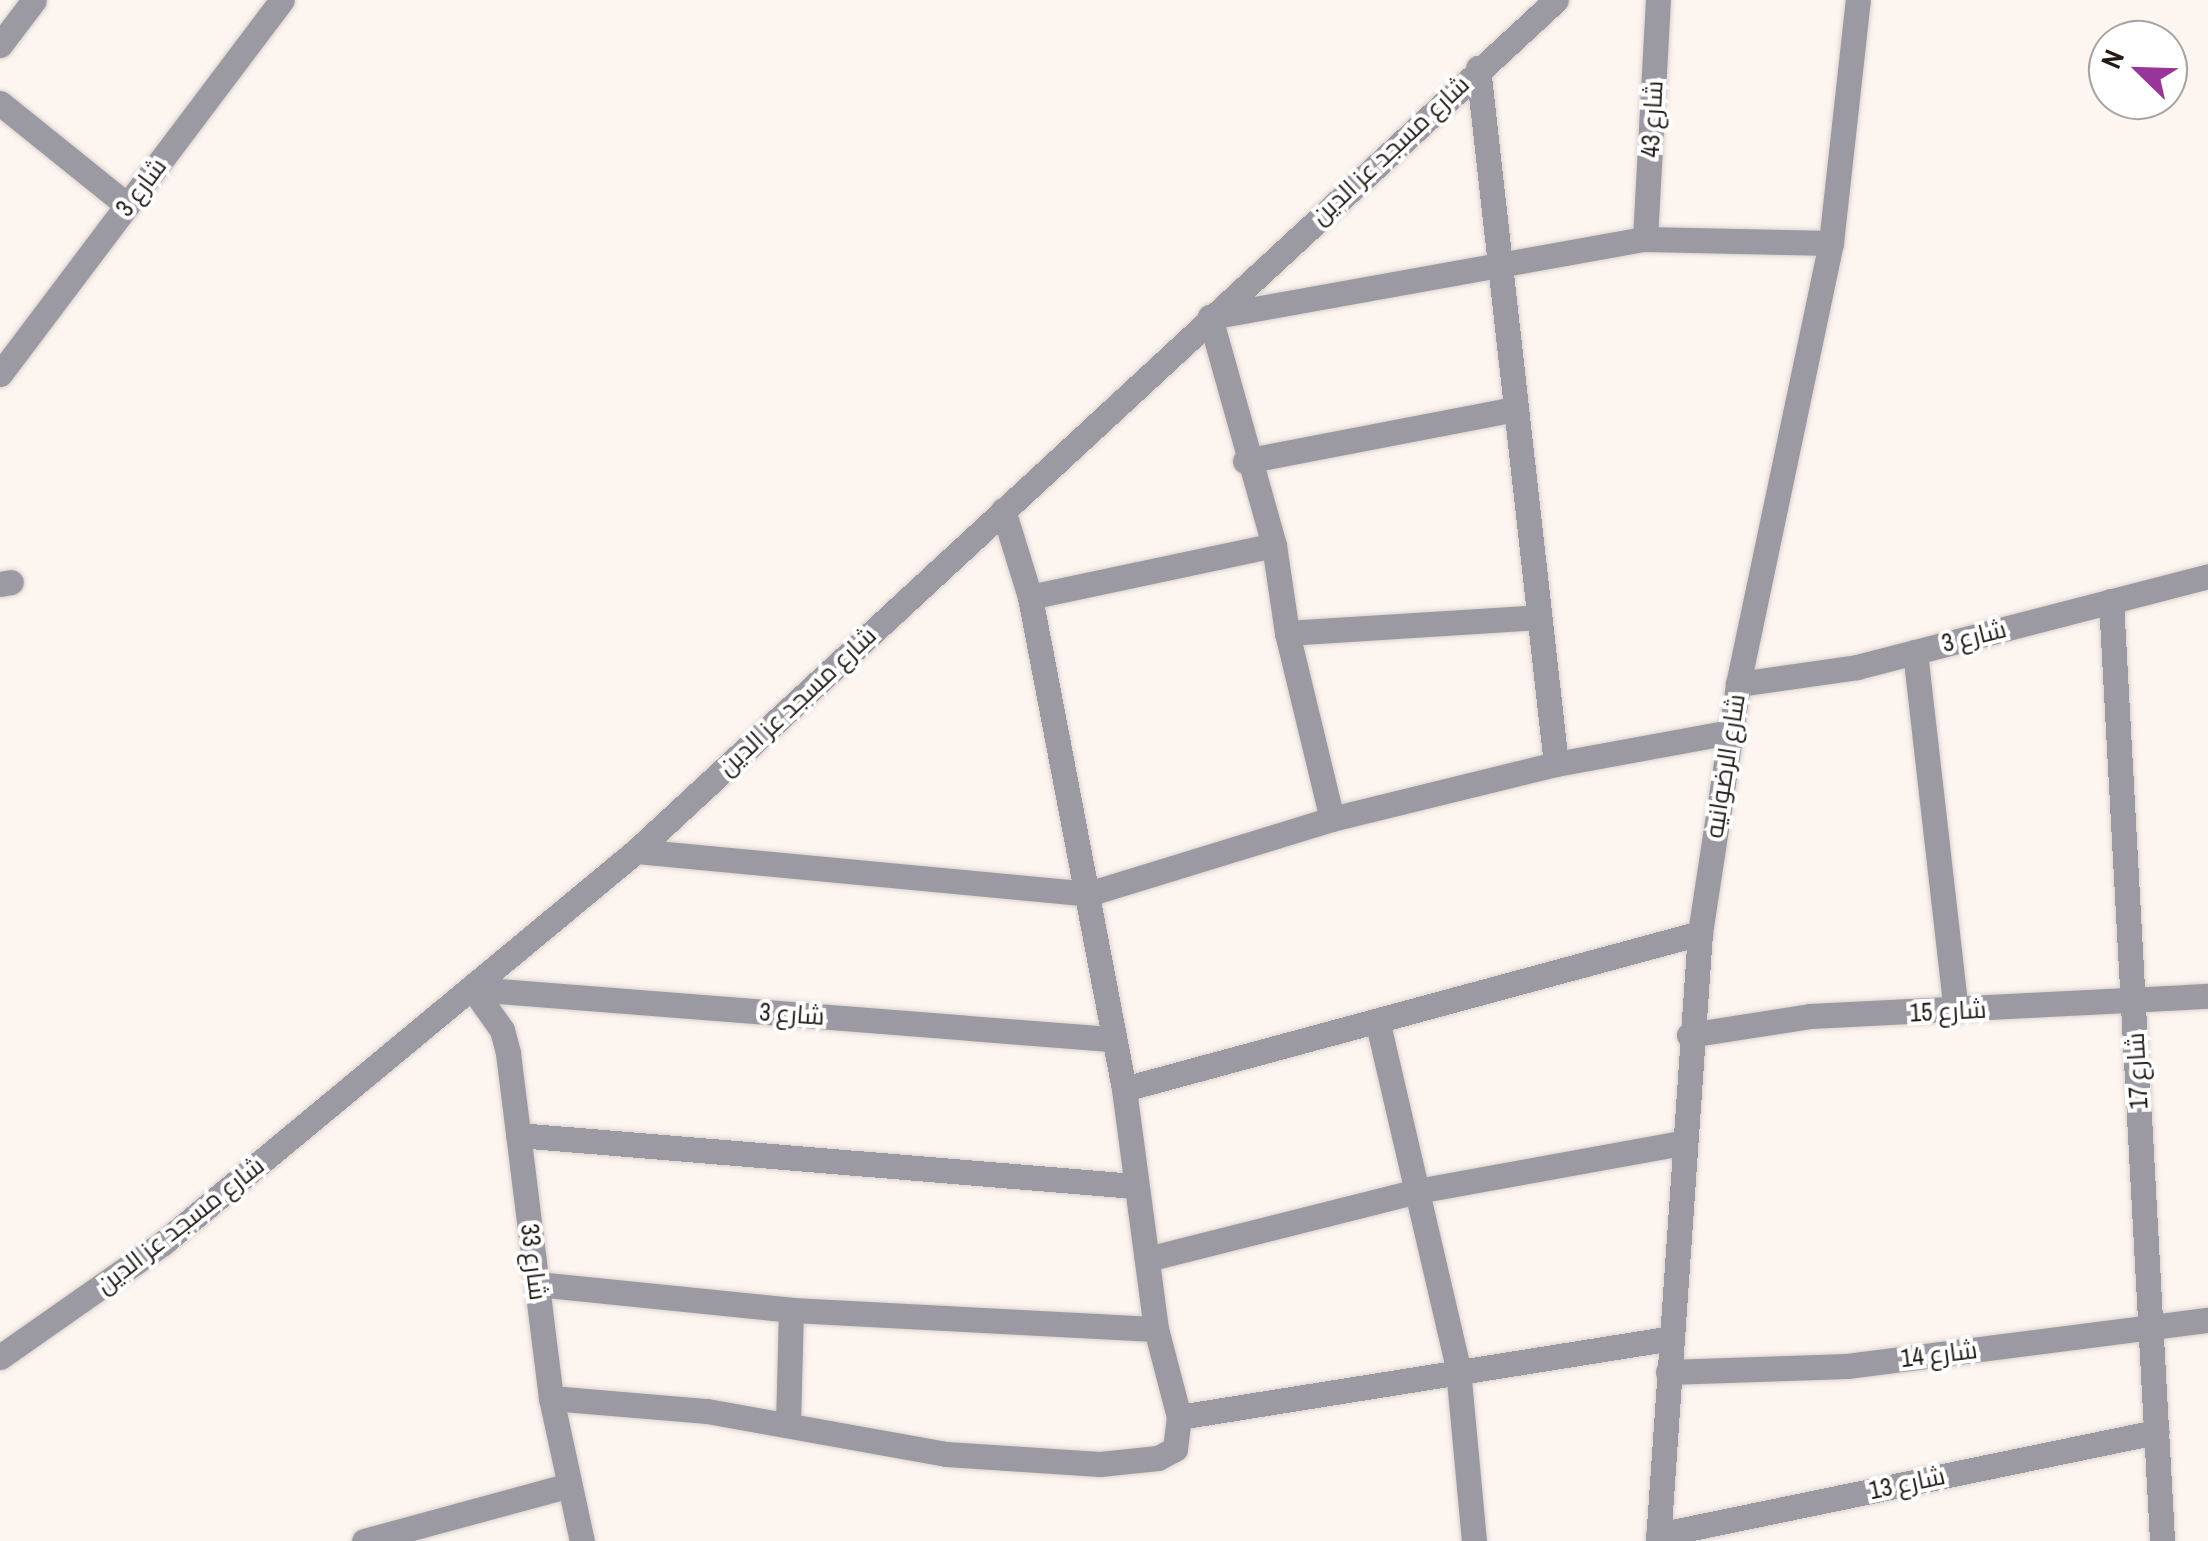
<!DOCTYPE html>
<html>
<head>
<meta charset="utf-8">
<style>
  body { margin:0 }
  #map { position:relative; width:2208px; height:1541px; overflow:hidden; background:#fdf5f0; font-family:"Archivo Narrow",Cairo,sans-serif }
  div>[style] { position:absolute }
  [style*='--x'] { left:calc(var(--x)*1px); top:calc(var(--y)*1px); width:calc(var(--w)*1px); rotate:calc(var(--a)*1deg) }
  .roads { filter:drop-shadow(0 0 2px #dad2cd) drop-shadow(0 0 2px #dad2cd) }
  .street>* { height:25px; margin:-12.5px; padding:0 12.5px; transform-origin:12.5px; border-radius:12.5px; background:#9b9aa3 }
  span { translate:-50% -50%; white-space:nowrap; text-align:center; line-height:1.15; -webkit-text-stroke:8px #fff; paint-order:stroke }
  .street-label { font-size:25px; color:#221b17 }
  .north { position:absolute; left:2088px; top:20px; width:100px; height:100px; box-sizing:border-box; background:#fff; border:2px solid #a7a4a2; border-radius:50%; rotate:293deg; font-size:28px; font-weight:700; line-height:40px; text-align:center; color:#221b17 }
  .north::after { content:''; display:block; margin:auto; width:35px; height:45px; background:#98349a; clip-path:polygon(50% 0,100% 100%,50% 72%,0 100%) }
</style>
</head>
<body>
<div id="map">
  <div class="roads">
    <div class="street">
      <div style="--x:0;--y:45;--w:56;--a:-52.9"></div>
      <div style="--x:1478;--y:68;--w:700;--a:83.61"></div>
      <div style="--x:0;--y:103;--w:163;--a:38.8"></div>
      <div style="--x:1645;--y:239;--w:239;--a:-86.9"></div>
      <div style="--x:0;--y:374;--w:468;--a:-53"></div>
      <div style="--x:1245;--y:461;--w:275;--a:-10.9"></div>
      <div style="--x:0;--y:584;--w:11;--a:-10"></div>
      <div style="--x:1030;--y:597;--w:249;--a:-12"></div>
      <div style="--x:2111;--y:601;--w:941;--a:86.89"></div>
      <div style="--x:1287;--y:633;--w:252;--a:-3.6"></div>
      <div style="--x:1915;--y:652;--w:361;--a:83.5"></div>
      <div style="--x:1738;--y:684;--w:120;--a:-8.1"></div>
      <div style="--x:1857;--y:667;--w:363;--a:-14.5"></div>
      <div style="--x:1332;--y:819;--w:191;--a:-103.6"></div>
      <div style="--x:1287;--y:633;--w:89;--a:-98.4"></div>
      <div style="--x:1274;--y:545;--w:237;--a:-105.7"></div>
      <div style="--x:1210;--y:317;--w:442;--a:-10.2"></div>
      <div style="--x:1645;--y:239;--w:186;--a:1.2"></div>
      <div style="--x:636;--y:851;--w:454;--a:5.4"></div>
      <div style="--x:1088;--y:894;--w:255;--a:-17.1"></div>
      <div style="--x:1332;--y:819;--w:231;--a:-13.8"></div>
      <div style="--x:1556;--y:764;--w:177;--a:-10.4"></div>
      <div style="--x:473;--y:989;--w:639;--a:4.49"></div>
      <div style="--x:473;--y:989;--w:50;--a:54.7"></div>
      <div style="--x:502;--y:1030;--w:24;--a:75"></div>
      <div style="--x:508;--y:1053;--w:348;--a:82.9"></div>
      <div style="--x:551;--y:1398;--w:146;--a:77.8"></div>
      <div style="--x:1378;--y:1024;--w:354;--a:76.9"></div>
      <div style="--x:1458;--y:1369;--w:173;--a:84.7"></div>
      <div style="--x:1689;--y:1035;--w:122;--a:-8.9"></div>
      <div style="--x:1810;--y:1016;--w:399;--a:-2.9"></div>
      <div style="--x:1124;--y:1089;--w:597;--a:-15.15"></div>
      <div style="--x:518;--y:1135;--w:619;--a:4.73"></div>
      <div style="--x:1147;--y:1259;--w:278;--a:-14.1"></div>
      <div style="--x:1417;--y:1191;--w:268;--a:-10.3"></div>
      <div style="--x:537;--y:1284;--w:255;--a:5.8"></div>
      <div style="--x:791;--y:1310;--w:365;--a:3"></div>
      <div style="--x:0;--y:1357;--w:199;--a:-35"></div>
      <div style="--x:163;--y:1243;--w:614;--a:-39.65"></div>
      <div style="--x:636;--y:851;--w:1253;--a:-42.77"></div>
      <div style="--x:1668;--y:1372;--w:179;--a:-1.9"></div>
      <div style="--x:1847;--y:1366;--w:364;--a:-7.3"></div>
      <div style="--x:551;--y:1398;--w:157;--a:4.8"></div>
      <div style="--x:707;--y:1411;--w:243;--a:10.2"></div>
      <div style="--x:946;--y:1454;--w:154;--a:3.7"></div>
      <div style="--x:1100;--y:1464;--w:58;--a:-5.9"></div>
      <div style="--x:1158;--y:1458;--w:19;--a:-28"></div>
      <div style="--x:1175;--y:1449;--w:32;--a:-83"></div>
      <div style="--x:1179;--y:1417;--w:91;--a:-104.6"></div>
      <div style="--x:1156;--y:1329;--w:242;--a:-97.6"></div>
      <div style="--x:1124;--y:1089;--w:501;--a:-100.82"></div>
      <div style="--x:1030;--y:597;--w:91;--a:-107.2"></div>
      <div style="--x:1179;--y:1417;--w:497;--a:-9.1"></div>
      <div style="--x:788;--y:1424;--w:114;--a:-88.5"></div>
      <div style="--x:1658;--y:1535;--w:509;--a:-11.69"></div>
      <div style="--x:364;--y:1541;--w:209;--a:-15.2"></div>
      <div style="--x:1658;--y:1541;--w:609;--a:-86.05"></div>
      <div style="--x:1700;--y:933;--w:252;--a:-81.3"></div>
      <div style="--x:1738;--y:684;--w:451;--a:-78.1"></div>
      <div style="--x:1831;--y:243;--w:244;--a:-83.7"></div>
    </div>
  </div>
  <div class="street-label">
    <span style="left:1652px;top:119px;rotate:-87deg">شارع 43</span>
    <span style="left:1390px;top:150px;rotate:-43deg">شارع مسجد عز الدين</span>
    <span style="left:141px;top:187px;rotate:-53deg">شارع 3</span>
    <span style="left:1974px;top:636px;rotate:-14deg">شارع 3</span>
    <span style="left:797px;top:701px;rotate:-43deg">شارع مسجد عز الدين</span>
    <span style="left:1725px;top:766px;rotate:-81deg">شارع الرضوانيه</span>
    <span style="left:1948px;top:1011px;rotate:-3deg">شارع 15</span>
    <span style="left:792px;top:1014px;rotate:4deg">شارع 3</span>
    <span style="left:2137px;top:1071px;rotate:-93deg">شارع 17</span>
    <span style="left:180px;top:1225px;rotate:-38deg">شارع مسجد عز الدين</span>
    <span style="left:534px;top:1262px;rotate:83deg">شارع 33</span>
    <span style="left:1939px;top:1354px;rotate:-7deg">شارع 14</span>
    <span style="left:1907px;top:1483px;rotate:-12deg">شارع 13</span>
  </div>
  <div class="north">N</div>
</div>
</body>
</html>
